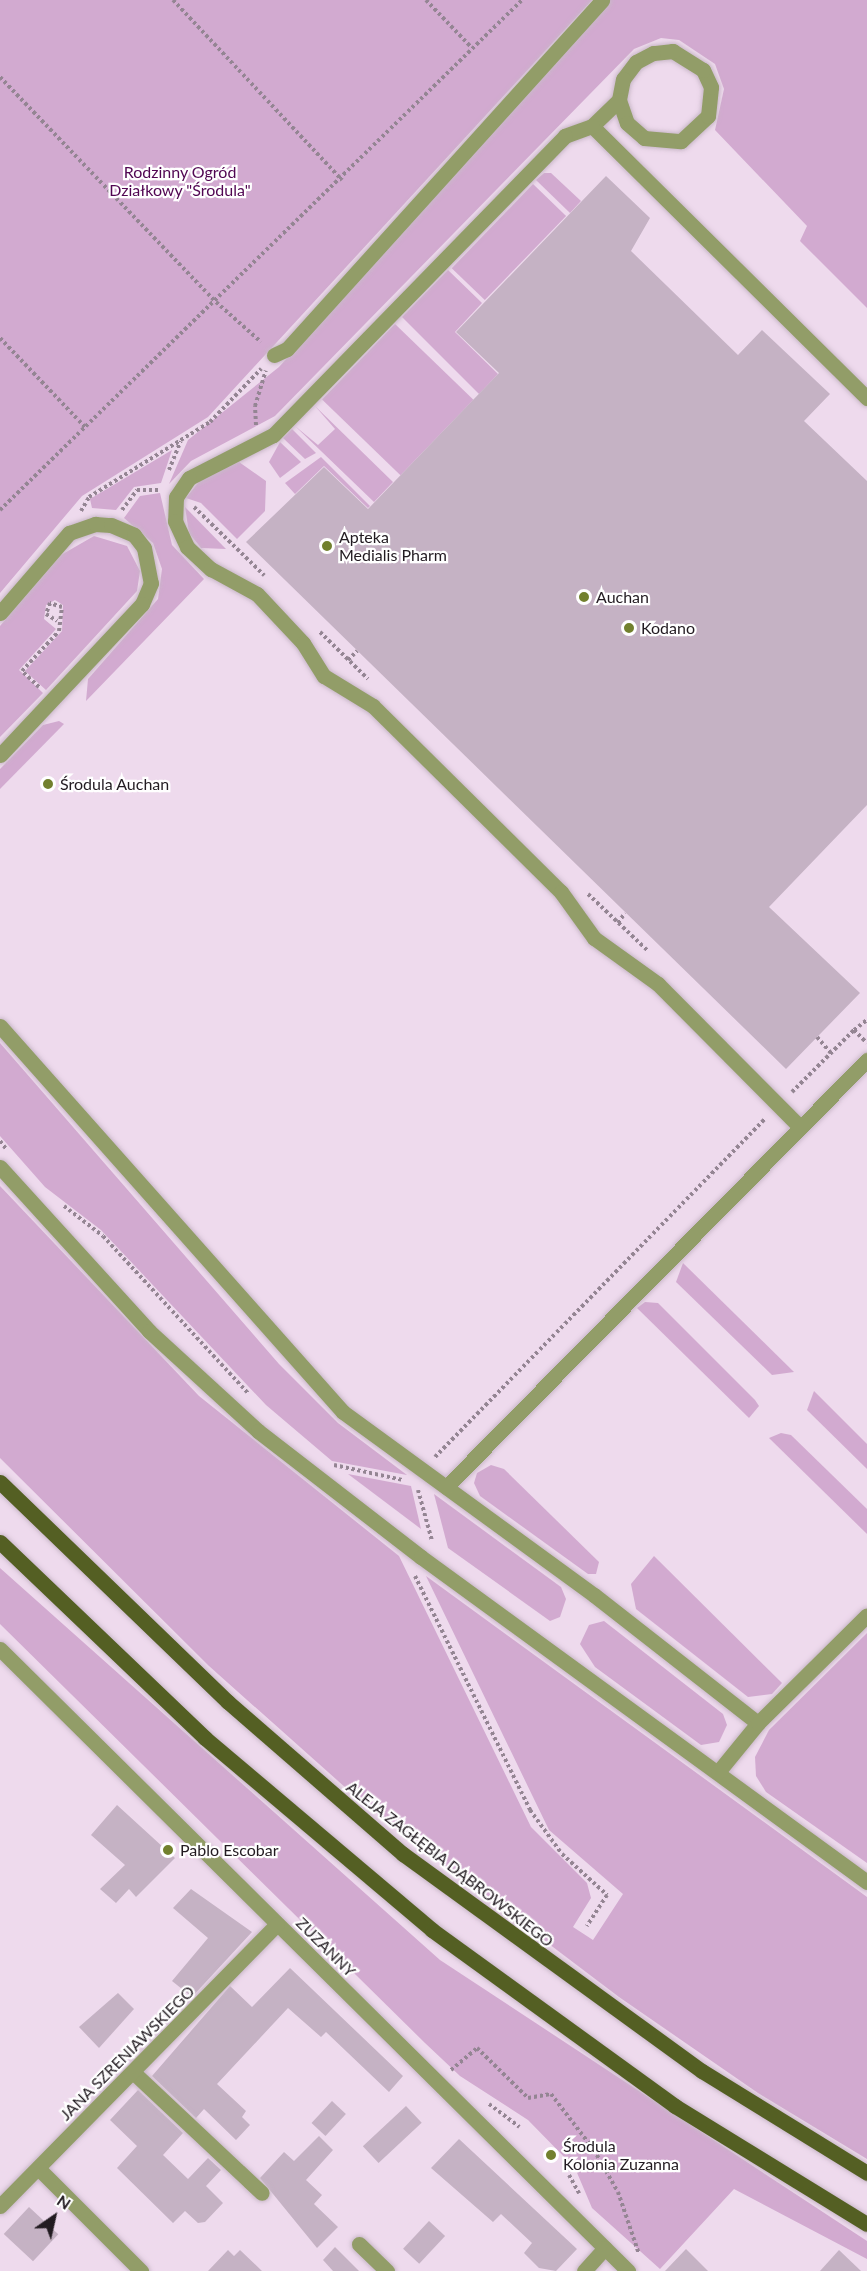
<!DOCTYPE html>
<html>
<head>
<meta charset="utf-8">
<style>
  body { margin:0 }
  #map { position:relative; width:867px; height:2271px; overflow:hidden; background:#eedaed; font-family:Lato,sans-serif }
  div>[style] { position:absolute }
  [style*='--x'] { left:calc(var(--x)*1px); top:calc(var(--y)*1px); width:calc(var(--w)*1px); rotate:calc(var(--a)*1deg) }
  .green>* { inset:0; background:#d2aad0; transform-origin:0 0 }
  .building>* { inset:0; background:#c5b2c4; transform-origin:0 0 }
  .path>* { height:4px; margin-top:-2px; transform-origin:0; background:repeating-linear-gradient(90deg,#948593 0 3px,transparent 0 6px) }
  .roads { filter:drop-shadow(0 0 2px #c9b8c8) drop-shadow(0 0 2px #c9b8c8) }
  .minor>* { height:15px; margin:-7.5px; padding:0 7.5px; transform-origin:7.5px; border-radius:7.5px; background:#929d68 }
  .major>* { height:15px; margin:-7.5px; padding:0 7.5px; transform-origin:7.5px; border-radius:7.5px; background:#545f23 }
  .dots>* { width:16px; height:16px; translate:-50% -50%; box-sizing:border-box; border:3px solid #fff; border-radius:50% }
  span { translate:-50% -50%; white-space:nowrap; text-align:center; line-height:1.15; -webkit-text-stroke:4.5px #fff; paint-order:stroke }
  .park-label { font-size:16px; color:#510652 }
  .poi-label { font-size:16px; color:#221b21 }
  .left { translate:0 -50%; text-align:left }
  .street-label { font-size:16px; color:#221b21 }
  .north { position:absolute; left:24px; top:2187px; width:60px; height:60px; -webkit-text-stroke:4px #fff; paint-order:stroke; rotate:34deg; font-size:16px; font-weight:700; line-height:24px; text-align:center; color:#221b21 }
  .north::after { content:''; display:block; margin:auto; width:21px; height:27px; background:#221b21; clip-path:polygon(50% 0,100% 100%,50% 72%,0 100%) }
</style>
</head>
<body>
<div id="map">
  <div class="green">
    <div style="clip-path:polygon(0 0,592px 0,208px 417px,82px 496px,0 593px)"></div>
    <div style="clip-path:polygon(610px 0,867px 0,867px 308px,800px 241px,807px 226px,715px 130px,724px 89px,715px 64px,679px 40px,661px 38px,634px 49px,275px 416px,191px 461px,169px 484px,188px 440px,279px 367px)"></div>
    <div style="clip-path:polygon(544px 173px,551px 173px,581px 201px,570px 213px,536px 180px)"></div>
    <div style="left:533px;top:184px;width:46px;height:117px;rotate:44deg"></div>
    <div style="clip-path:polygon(448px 270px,482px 303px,455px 332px,498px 374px,479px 394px,402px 317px)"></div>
    <div style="left:395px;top:324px;width:109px;height:105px;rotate:44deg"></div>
    <div style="clip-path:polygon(315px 406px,393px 482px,374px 502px,295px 426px,318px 445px,335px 429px)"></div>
    <div style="clip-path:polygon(292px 429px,316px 453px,305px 459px,283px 438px)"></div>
    <div style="clip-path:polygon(280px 442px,301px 462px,280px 478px,269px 462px)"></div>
    <div style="clip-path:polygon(172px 450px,161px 483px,134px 487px,116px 510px,92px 508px,90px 499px)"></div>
    <div style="clip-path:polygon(321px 457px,370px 506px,368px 508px,324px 466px,295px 494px,285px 483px)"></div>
    <div style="clip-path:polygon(239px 462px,266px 481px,265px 511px,237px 539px,201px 503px,186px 498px,202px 478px)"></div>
    <div style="clip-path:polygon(160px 493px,172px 545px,204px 579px,86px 701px,88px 679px,158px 599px,162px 569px,153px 543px,124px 518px,140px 496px)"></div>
    <div style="clip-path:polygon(185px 507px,226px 549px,201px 548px,189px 533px)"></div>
    <div style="clip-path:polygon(94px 536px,127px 546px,140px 571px,137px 591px,46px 690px,25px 671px,62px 631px,63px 605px,55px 600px,46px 605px,44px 619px,56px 629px,19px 670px,43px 693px,0 737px,0 626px,61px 555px)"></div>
    <div style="clip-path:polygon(59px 721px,64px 724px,0 789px,0 769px,43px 725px)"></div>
    <div style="clip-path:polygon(0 1043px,279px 1364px,338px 1423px,407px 1475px,332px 1461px,266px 1405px,101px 1230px,45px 1187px,0 1136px)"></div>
    <div style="clip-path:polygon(0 1186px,199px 1396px,399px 1556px,531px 1827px,587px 1883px,591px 1898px,573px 1927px,593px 1940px,623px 1894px,549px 1830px,426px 1576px,867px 1897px,867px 2159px,758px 2093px,619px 1997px,365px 1805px,209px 1666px,0 1458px)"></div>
    <div style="clip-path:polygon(683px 1263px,794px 1372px,772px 1375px,676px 1282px)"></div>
    <div style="clip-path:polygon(645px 1302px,658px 1303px,755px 1400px,759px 1406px,749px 1418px,637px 1308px)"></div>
    <div style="clip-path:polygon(814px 1391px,867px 1444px,867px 1469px,807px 1410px)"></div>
    <div style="clip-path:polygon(781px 1433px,791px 1435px,867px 1509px,867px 1534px,769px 1438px)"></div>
    <div style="clip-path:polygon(491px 1465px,504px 1469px,599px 1562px,596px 1574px,588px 1574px,480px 1496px,474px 1483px,477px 1473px)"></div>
    <div style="clip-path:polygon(348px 1474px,411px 1486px,421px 1529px)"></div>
    <div style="clip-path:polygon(434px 1494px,561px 1587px,566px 1599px,560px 1617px,550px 1621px,448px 1548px)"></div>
    <div style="clip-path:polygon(654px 1556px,782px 1683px,772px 1694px,748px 1697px,636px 1609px,631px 1584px)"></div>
    <div style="clip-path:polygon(0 1568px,440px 1960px,867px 2241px,867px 2259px,734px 2189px,660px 2269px,592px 2208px,575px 2168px,528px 2120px,460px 2076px,425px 2043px,0 1624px)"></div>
    <div style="clip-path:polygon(604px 1621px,723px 1714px,727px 1725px,719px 1742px,701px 1745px,595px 1667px,580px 1644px,589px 1625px)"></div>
    <div style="clip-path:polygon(867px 1633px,867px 1863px,766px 1792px,756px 1776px,755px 1757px,769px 1730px)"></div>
  </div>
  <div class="building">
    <div style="clip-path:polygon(606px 176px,650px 218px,631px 251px,738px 355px,762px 330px,830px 394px,804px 421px,867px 481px,867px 805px,769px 907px,860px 993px,786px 1069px,246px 542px,324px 467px,368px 509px,499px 373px,456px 332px)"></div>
    <div style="clip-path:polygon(117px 1805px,175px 1858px,136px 1897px,129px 1889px,116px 1903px,100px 1889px,125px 1865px,91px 1835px)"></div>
    <div style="clip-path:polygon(191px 1889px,252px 1932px,192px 1997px,172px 1981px,208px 1938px,173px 1908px)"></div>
    <div style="clip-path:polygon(290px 1968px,403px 2076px,389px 2092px,326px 2032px,321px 2037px,288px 2008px,217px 2084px,246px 2111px,242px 2117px,250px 2125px,236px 2140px,204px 2109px,196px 2118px,152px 2076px,230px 1986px,252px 2007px)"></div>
    <div style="clip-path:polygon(118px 1993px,134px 2009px,99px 2048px,79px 2027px)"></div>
    <div style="clip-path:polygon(138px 2090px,183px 2133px,163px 2155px,188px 2179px,208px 2158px,221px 2170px,206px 2186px,223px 2203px,205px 2222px,198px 2223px,185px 2211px,173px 2223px,117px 2168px,137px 2146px,110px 2120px)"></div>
    <div style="left:332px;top:2101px;width:19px;height:30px;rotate:43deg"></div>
    <div style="left:406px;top:2106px;width:23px;height:59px;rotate:47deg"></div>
    <div style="clip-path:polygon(319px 2136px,333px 2150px,306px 2180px,322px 2195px,314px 2204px,338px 2227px,317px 2248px,260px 2178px,284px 2152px,294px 2161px)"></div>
    <div style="clip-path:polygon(459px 2139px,577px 2249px,556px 2271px,539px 2268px,524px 2253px,532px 2243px,501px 2214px,493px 2222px,431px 2168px)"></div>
    <div style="left:29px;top:2207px;width:40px;height:37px;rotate:43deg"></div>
    <div style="left:429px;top:2221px;width:22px;height:38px;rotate:43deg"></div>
    <div style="clip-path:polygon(335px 2247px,359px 2271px,333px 2271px,323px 2260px)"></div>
    <div style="clip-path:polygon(686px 2249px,708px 2271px,665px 2271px)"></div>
    <div style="clip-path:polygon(228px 2250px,234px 2256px,240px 2250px,262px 2271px,208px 2271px)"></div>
    <div style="clip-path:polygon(839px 2250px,861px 2271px,820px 2271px)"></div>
  </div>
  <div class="path">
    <div style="--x:173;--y:0;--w:247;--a:46.8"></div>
    <div style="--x:426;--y:0;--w:66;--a:46.2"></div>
    <div style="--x:0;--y:77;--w:312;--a:46.2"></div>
    <div style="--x:216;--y:302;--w:60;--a:41.6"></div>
    <div style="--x:0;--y:338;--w:126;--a:46.3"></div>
    <div style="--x:256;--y:425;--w:19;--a:-93"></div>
    <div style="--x:255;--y:406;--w:37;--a:-73"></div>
    <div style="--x:169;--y:470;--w:31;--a:-68"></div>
    <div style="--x:194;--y:507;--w:98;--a:44.2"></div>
    <div style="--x:0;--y:510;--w:730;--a:-44.33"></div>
    <div style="--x:122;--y:510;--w:25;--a:-53"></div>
    <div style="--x:137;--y:490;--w:24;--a:0"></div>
    <div style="--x:81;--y:511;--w:16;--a:-60"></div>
    <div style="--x:89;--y:497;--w:142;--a:-31.8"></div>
    <div style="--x:210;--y:422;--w:74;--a:-46.1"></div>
    <div style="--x:320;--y:632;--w:67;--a:44.4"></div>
    <div style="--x:348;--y:660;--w:13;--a:-45"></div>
    <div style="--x:39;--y:687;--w:23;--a:-137"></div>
    <div style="--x:22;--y:671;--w:54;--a:-47.2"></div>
    <div style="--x:59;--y:631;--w:24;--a:-83"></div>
    <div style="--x:62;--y:607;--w:13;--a:-162"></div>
    <div style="--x:50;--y:603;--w:12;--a:110"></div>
    <div style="--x:46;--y:614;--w:13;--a:32"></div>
    <div style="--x:588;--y:894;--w:83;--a:43.5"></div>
    <div style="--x:618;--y:923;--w:12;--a:-55"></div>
    <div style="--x:854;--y:1030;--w:16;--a:-38"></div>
    <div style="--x:817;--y:1037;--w:21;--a:49"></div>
    <div style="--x:792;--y:1092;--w:88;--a:-45"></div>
    <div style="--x:854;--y:1030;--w:18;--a:45"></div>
    <div style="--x:0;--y:1141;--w:11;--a:52"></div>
    <div style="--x:64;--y:1206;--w:49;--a:37.6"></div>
    <div style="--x:103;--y:1236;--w:215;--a:47.3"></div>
    <div style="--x:435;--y:1457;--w:472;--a:-45.7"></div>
    <div style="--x:334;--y:1465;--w:71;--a:12.3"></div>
    <div style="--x:418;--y:1490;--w:53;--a:74.6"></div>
    <div style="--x:415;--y:1576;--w:261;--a:63.8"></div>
    <div style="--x:530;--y:1810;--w:54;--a:54"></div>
    <div style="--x:562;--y:1854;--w:61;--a:42.3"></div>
    <div style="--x:607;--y:1895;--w:37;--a:123"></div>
    <div style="--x:451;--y:2070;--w:34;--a:-40"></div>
    <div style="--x:477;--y:2048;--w:71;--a:44.4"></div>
    <div style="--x:528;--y:2098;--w:23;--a:-10"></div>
    <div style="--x:551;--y:2094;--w:71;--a:52.5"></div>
    <div style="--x:594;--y:2150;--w:48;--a:60.3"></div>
    <div style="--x:618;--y:2192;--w:65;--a:71.3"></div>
    <div style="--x:489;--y:2104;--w:38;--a:37"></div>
    <div style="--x:569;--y:2175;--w:21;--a:61"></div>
  </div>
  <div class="roads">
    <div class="minor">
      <div style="--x:619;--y:100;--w:24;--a:71"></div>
      <div style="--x:627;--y:123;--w:23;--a:41"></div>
      <div style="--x:644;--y:138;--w:37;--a:5"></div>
      <div style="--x:681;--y:141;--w:37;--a:-43"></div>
      <div style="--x:708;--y:116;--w:29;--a:-84"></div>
      <div style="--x:711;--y:87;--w:19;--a:-115"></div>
      <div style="--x:703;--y:70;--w:36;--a:-148"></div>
      <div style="--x:673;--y:51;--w:20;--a:174"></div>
      <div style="--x:653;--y:53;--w:19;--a:152"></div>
      <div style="--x:636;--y:62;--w:21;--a:127"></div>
      <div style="--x:623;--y:79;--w:21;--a:101"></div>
      <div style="--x:619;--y:100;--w:37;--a:136"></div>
      <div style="--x:592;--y:126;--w:387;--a:44.7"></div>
      <div style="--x:592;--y:126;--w:29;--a:160"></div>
      <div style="--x:565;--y:136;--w:418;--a:134.3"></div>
      <div style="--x:273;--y:435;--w:94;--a:152.9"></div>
      <div style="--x:189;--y:478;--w:23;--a:124"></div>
      <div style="--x:176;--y:497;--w:24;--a:92"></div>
      <div style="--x:175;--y:521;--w:29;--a:65"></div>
      <div style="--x:187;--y:547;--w:33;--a:43"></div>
      <div style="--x:211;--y:569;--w:52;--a:28.5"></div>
      <div style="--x:257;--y:594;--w:67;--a:46.8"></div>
      <div style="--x:303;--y:643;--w:39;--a:58"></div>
      <div style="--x:324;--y:676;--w:57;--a:31.5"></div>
      <div style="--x:373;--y:706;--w:264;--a:44.7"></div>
      <div style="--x:561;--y:892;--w:57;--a:54.3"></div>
      <div style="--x:594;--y:938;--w:79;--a:35.7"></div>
      <div style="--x:658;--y:984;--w:202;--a:45.2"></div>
      <div style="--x:274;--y:355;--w:14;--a:-25"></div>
      <div style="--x:287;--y:349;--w:470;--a:-47.9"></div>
      <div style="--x:0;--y:613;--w:106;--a:-49.2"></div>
      <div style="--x:69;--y:533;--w:28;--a:-19"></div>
      <div style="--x:95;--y:524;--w:16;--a:4"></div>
      <div style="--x:111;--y:525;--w:25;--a:23"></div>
      <div style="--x:134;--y:535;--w:16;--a:52"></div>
      <div style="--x:144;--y:548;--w:36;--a:79"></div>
      <div style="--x:151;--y:583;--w:23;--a:113"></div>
      <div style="--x:142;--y:604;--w:207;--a:133.2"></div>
      <div style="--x:0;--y:1026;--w:516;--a:48.38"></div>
      <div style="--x:343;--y:1412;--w:311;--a:36.1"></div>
      <div style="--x:594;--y:1595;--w:208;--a:38"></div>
      <div style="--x:0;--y:1167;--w:222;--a:47.7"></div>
      <div style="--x:149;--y:1331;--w:148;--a:42.5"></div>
      <div style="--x:258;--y:1431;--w:206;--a:37.7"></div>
      <div style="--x:421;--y:1557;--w:552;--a:36.08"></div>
      <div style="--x:446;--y:1487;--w:600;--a:-45.41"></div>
      <div style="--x:0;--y:1649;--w:884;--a:44.72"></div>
      <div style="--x:718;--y:1772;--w:63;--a:-50.8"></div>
      <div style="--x:758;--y:1723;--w:153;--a:-44.7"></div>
      <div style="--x:134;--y:2073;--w:175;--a:43.2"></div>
      <div style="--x:38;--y:2168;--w:146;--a:45"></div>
      <div style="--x:0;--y:2206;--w:395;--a:-45.5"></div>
      <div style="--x:359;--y:2244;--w:39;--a:44"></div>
      <div style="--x:584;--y:2271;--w:31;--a:-48"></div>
    </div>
    <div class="major">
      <div style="--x:0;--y:1482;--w:317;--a:44"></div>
      <div style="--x:228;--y:1702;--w:232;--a:41"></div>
      <div style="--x:403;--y:1854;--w:369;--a:36"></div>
      <div style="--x:702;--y:2071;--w:194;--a:31.7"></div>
      <div style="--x:0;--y:1542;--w:284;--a:43.7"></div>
      <div style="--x:205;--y:1738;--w:297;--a:40.2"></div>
      <div style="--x:432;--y:1930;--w:300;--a:35.9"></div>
      <div style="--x:675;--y:2106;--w:225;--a:31.6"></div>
    </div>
  </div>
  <div class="dots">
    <div style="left:327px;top:546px;background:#72802e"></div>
    <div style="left:584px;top:597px;background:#72802e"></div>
    <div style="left:629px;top:628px;background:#72802e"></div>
    <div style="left:48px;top:784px;background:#72802e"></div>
    <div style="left:168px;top:1850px;background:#72802e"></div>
    <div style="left:551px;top:2155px;background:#72802e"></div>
  </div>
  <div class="park-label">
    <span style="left:180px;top:181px">Rodzinny Ogród<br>Działkowy "Środula"</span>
  </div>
  <div class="poi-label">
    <span class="left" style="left:339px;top:546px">Apteka<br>Medialis Pharm</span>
    <span class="left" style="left:596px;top:597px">Auchan</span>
    <span class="left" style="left:641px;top:628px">Kodano</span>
    <span class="left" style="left:60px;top:784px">Środula Auchan</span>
    <span class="left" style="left:180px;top:1850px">Pablo Escobar</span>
    <span class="left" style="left:563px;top:2155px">Środula<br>Kolonia Zuzanna</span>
  </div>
  <div class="street-label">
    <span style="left:450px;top:1864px;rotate:38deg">ALEJA ZAGŁĘBIA DĄBROWSKIEGO</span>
    <span style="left:326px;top:1947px;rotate:45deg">ZUZANNY</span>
    <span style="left:127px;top:2053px;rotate:-45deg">JANA SZRENIAWSKIEGO</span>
  </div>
  <div class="north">N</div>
</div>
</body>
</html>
